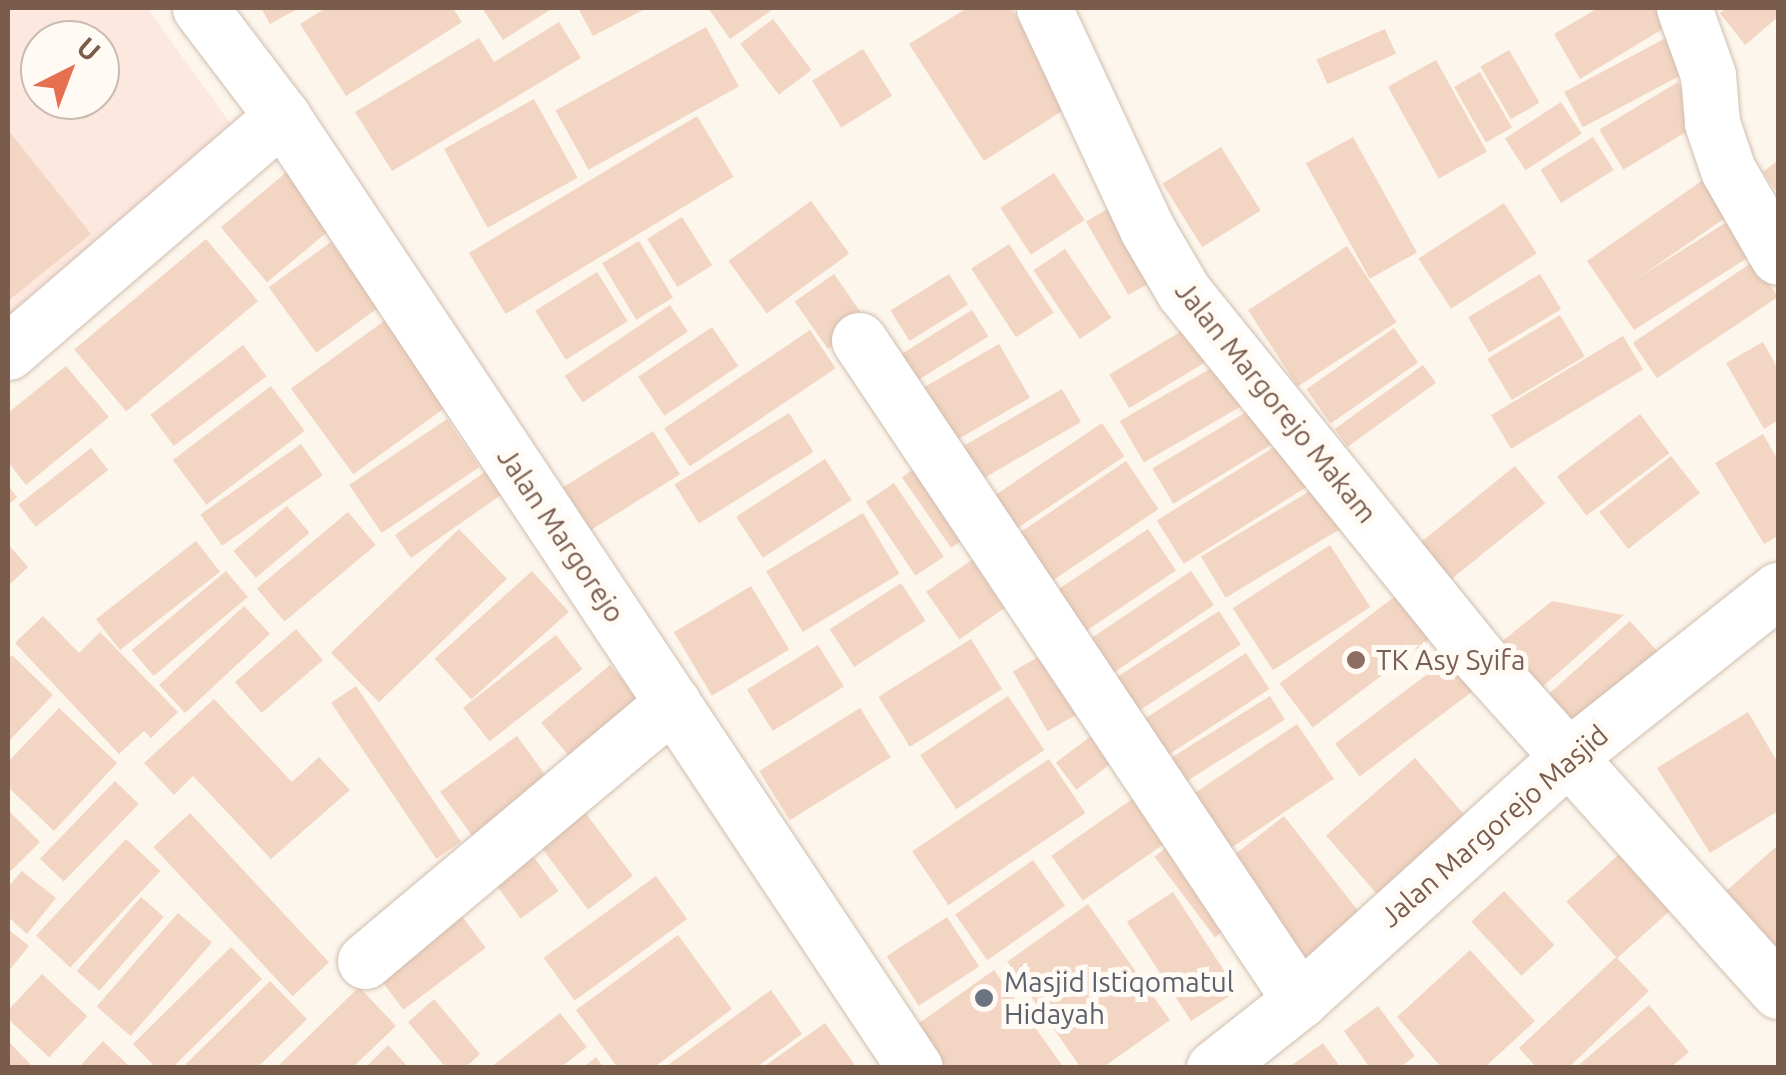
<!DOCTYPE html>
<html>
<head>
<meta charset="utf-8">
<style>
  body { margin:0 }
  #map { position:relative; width:1786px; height:1075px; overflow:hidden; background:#fdf6ec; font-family:Ubuntu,sans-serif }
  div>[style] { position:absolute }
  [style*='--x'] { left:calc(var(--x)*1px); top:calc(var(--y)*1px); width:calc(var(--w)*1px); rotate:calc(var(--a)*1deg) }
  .commercial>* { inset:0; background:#fde8e0 }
  .building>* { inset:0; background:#f3d5c3; transform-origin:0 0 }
  .roads { filter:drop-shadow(0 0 2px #d1beb0) drop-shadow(0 0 2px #d1beb0) }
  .street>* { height:55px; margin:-27.5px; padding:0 27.5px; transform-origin:27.5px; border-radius:27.5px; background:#fff }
  .dots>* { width:28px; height:28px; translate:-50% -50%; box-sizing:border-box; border:5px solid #fffaf3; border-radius:50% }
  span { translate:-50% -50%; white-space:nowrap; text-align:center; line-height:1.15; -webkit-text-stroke:10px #fffaf3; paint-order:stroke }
  .street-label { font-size:28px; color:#7a5c4d }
  .education-label { font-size:28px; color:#785e54 }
  .left { translate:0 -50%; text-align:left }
  .worship-label { font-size:28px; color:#5b616d }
  .frame { position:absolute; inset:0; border:10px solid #7a5c4d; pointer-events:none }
  .north { position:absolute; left:20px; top:20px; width:100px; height:100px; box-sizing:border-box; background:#fffaf3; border:2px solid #cabbb1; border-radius:50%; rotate:42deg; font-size:28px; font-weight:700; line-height:40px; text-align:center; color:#7a5c4d }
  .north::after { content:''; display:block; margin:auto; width:35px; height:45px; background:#e76f51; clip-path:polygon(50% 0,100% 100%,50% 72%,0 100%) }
</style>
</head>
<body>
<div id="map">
  <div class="commercial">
    <div style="clip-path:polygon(evenodd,8px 8px,147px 8px,259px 163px,8px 381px,8px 8px,40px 40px,100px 40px,100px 100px,40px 100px,40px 40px)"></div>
  </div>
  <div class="building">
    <div style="clip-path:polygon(261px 8px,299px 8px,270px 24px)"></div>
    <div style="clip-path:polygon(326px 8px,453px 8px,462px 22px,346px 96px,300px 24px)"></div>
    <div style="clip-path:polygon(482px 8px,553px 8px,503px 40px)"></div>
    <div style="clip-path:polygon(578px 8px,647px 8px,593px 36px)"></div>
    <div style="clip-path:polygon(708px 8px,775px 8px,730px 39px)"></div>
    <div style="clip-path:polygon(967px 8px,1011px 8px,1073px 104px,984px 161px,909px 44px)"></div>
    <div style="clip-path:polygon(1598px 8px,1674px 8px,1681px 18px,1580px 79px,1554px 34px)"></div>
    <div style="clip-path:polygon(1726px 8px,1778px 8px,1778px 17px,1745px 45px,1720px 13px)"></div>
    <div style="left:773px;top:19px;width:64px;height:41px;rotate:53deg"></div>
    <div style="clip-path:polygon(559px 22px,581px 58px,392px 171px,355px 112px,479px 38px,494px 62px)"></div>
    <div style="left:706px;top:27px;width:68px;height:172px;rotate:61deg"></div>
    <div style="left:1385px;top:29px;width:27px;height:75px;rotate:66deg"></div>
    <div style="left:1679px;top:31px;width:40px;height:130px;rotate:62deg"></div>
    <div style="left:863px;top:49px;width:55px;height:60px;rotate:58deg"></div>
    <div style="left:1509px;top:50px;width:61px;height:33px;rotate:60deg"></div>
    <div style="left:1436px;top:60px;width:105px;height:55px;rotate:61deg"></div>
    <div style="left:1480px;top:72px;width:64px;height:30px;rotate:60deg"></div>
    <div style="left:1678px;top:82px;width:47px;height:92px;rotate:59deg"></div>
    <div style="left:534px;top:99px;width:90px;height:103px;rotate:61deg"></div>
    <div style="left:1561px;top:102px;width:38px;height:67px;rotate:57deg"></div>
    <div style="left:697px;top:116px;width:71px;height:266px;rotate:59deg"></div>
    <div style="clip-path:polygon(8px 130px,91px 234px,8px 301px)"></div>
    <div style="left:1353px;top:137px;width:132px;height:54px;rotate:61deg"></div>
    <div style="left:1593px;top:137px;width:39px;height:62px;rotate:58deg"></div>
    <div style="left:1221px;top:147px;width:75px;height:69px;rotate:58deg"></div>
    <div style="clip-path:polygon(1778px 160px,1778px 193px,1763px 172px)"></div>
    <div style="left:289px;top:170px;width:72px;height:89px;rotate:50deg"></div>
    <div style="clip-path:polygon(1716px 171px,1741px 207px,1638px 278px,1730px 220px,1752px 255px,1634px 330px,1587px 261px)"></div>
    <div style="left:1054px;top:173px;width:56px;height:64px;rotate:57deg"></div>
    <div style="left:811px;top:201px;width:65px;height:102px;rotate:54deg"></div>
    <div style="left:1118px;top:203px;width:85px;height:37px;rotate:60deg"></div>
    <div style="left:1504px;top:203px;width:60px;height:102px;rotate:57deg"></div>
    <div style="left:682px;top:217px;width:57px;height:41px;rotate:58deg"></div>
    <div style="left:206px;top:239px;width:81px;height:172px;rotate:50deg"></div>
    <div style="left:639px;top:241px;width:66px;height:43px;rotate:59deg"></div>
    <div style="left:331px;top:242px;width:81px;height:77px;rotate:54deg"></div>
    <div style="left:1009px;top:244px;width:82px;height:45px;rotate:57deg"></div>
    <div style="left:1347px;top:246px;width:91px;height:118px;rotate:57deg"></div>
    <div style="left:1065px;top:249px;width:83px;height:38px;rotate:56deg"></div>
    <div style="left:1754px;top:261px;width:43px;height:146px;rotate:56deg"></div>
    <div style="left:597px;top:272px;width:58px;height:73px;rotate:58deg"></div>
    <div style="left:834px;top:274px;width:58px;height:48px;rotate:55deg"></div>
    <div style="left:949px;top:274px;width:36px;height:69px;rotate:58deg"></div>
    <div style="left:1540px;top:274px;width:41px;height:84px;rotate:59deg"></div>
    <div style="left:670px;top:305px;width:32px;height:127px;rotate:56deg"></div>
    <div style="left:972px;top:310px;width:31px;height:86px;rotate:58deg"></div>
    <div style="left:1560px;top:315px;width:48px;height:85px;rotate:59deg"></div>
    <div style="left:384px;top:321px;width:106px;height:115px;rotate:54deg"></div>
    <div style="left:1195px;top:323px;width:39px;height:100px;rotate:59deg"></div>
    <div style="left:712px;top:327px;width:47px;height:89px;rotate:56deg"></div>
    <div style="left:1394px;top:328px;width:42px;height:107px;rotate:55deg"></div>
    <div style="left:810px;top:330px;width:46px;height:176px;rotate:56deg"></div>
    <div style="left:1623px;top:336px;width:39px;height:154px;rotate:59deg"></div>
    <div style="clip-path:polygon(1763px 342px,1778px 369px,1778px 420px,1764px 429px,1726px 363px)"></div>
    <div style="left:999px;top:344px;width:62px;height:95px;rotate:60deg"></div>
    <div style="left:243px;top:345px;width:39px;height:116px;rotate:53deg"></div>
    <div style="left:1222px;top:362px;width:48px;height:118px;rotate:60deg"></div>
    <div style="left:1423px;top:365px;width:22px;height:109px;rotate:54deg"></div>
    <div style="clip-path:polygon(66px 366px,109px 417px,26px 485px,8px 462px,8px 413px)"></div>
    <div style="left:271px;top:386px;width:56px;height:123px;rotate:53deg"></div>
    <div style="left:1062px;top:389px;width:38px;height:119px;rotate:60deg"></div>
    <div style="left:1268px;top:399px;width:41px;height:135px;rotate:59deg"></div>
    <div style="left:789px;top:413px;width:46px;height:135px;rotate:58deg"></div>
    <div style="left:1640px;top:414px;width:49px;height:104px;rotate:53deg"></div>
    <div style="left:447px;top:419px;width:58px;height:118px;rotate:56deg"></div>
    <div style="left:1102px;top:423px;width:40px;height:135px;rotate:56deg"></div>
    <div style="left:653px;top:431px;width:51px;height:106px;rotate:58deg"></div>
    <div style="clip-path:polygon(1763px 434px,1778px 460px,1778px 536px,1764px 544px,1715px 463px)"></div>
    <div style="left:1284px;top:441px;width:51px;height:150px;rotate:58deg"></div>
    <div style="left:301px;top:444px;width:38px;height:123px;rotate:55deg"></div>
    <div style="left:91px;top:448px;width:28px;height:92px;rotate:52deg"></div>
    <div style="left:1671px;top:456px;width:47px;height:91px;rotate:52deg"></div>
    <div style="left:825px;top:459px;width:49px;height:106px;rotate:57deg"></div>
    <div style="left:928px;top:459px;width:86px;height:32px;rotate:55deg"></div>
    <div style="left:1126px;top:461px;width:58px;height:132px;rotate:56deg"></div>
    <div style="left:1515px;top:466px;width:48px;height:128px;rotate:51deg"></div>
    <div style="left:485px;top:472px;width:28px;height:110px;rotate:55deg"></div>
    <div style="left:894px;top:483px;width:89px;height:34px;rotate:56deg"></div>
    <div style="clip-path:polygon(8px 485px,17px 497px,8px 505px)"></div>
    <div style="left:1320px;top:485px;width:48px;height:139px;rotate:59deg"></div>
    <div style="left:287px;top:506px;width:35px;height:70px;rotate:50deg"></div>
    <div style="left:348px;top:512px;width:43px;height:119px;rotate:50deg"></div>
    <div style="left:863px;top:513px;width:71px;height:113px;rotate:59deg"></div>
    <div style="left:459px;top:529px;width:69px;height:178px;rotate:46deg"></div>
    <div style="left:1148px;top:529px;width:50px;height:116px;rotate:56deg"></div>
    <div style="left:196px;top:541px;width:39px;height:127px;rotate:52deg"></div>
    <div style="clip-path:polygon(8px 544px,28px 567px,8px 586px)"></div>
    <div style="left:1330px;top:545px;width:74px;height:116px;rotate:57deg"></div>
    <div style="left:986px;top:550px;width:58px;height:73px;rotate:55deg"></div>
    <div style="left:226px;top:571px;width:34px;height:123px;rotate:50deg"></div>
    <div style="left:532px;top:571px;width:55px;height:131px;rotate:48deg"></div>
    <div style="left:1191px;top:571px;width:41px;height:126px;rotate:56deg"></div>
    <div style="left:901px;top:583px;width:45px;height:85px;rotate:57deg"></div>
    <div style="left:751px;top:586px;width:74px;height:90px;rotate:59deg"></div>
    <div style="left:1401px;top:592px;width:55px;height:152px;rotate:53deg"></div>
    <div style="clip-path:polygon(1552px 601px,1624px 615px,1532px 696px,1494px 648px)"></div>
    <div style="left:244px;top:606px;width:38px;height:116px;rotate:47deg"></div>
    <div style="left:1219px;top:611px;width:40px;height:131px;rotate:57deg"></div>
    <div style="clip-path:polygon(43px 616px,79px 653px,100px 632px,178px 712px,151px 738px,144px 731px,119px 754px,15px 643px)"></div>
    <div style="left:1630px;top:621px;width:60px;height:116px;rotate:48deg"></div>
    <div style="left:296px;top:629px;width:41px;height:81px;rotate:49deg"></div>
    <div style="left:556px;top:635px;width:43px;height:118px;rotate:52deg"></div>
    <div style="left:971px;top:639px;width:59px;height:109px;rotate:58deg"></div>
    <div style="left:818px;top:645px;width:49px;height:84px;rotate:58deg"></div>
    <div style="left:1458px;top:651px;width:41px;height:154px;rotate:53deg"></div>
    <div style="left:1045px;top:653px;width:69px;height:37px;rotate:60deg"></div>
    <div style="left:1246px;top:653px;width:43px;height:136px;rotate:57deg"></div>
    <div style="clip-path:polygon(12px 655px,53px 695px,8px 742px,8px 660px)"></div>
    <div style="left:610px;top:665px;width:51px;height:90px;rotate:50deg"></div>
    <div style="left:356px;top:686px;width:188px;height:30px;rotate:56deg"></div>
    <div style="left:1008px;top:696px;width:65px;height:106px;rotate:56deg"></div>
    <div style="left:1270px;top:696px;width:28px;height:132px;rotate:58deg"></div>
    <div style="clip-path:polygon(214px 699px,292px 782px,319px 757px,350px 790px,271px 859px,193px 776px,174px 795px,144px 763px)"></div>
    <div style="clip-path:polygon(59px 708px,117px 763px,54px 831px,8px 787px,8px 762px)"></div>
    <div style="left:860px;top:708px;width:58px;height:119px;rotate:58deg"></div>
    <div style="clip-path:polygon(1748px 712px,1778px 763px,1778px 811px,1710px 853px,1657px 768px)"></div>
    <div style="left:1297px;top:724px;width:66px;height:136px;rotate:56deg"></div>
    <div style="left:1103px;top:727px;width:34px;height:59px;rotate:53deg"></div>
    <div style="left:517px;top:736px;width:54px;height:95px;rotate:54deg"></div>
    <div style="left:1415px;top:758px;width:97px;height:118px;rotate:49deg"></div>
    <div style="left:1049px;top:759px;width:65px;height:165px;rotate:56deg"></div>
    <div style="left:115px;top:781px;width:33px;height:108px;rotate:44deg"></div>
    <div style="left:1148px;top:788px;width:55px;height:118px;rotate:55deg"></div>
    <div style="clip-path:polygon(8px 810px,40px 842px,11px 871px,8px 868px)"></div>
    <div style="left:584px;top:811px;width:81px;height:56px;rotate:53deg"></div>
    <div style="left:190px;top:813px;width:204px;height:50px;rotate:47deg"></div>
    <div style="left:1284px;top:816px;width:138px;height:78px;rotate:52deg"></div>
    <div style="left:1183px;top:835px;width:101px;height:36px;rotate:53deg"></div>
    <div style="left:126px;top:839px;width:47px;height:132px;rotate:43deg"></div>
    <div style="clip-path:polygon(1778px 845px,1778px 950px,1776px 951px,1724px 893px)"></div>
    <div style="left:1625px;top:849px;width:76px;height:79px;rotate:48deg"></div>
    <div style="left:531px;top:853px;width:47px;height:47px;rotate:54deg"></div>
    <div style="left:1033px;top:860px;width:56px;height:95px;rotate:55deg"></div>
    <div style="clip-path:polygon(22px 871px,56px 898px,27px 934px,8px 917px,8px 887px)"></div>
    <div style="left:656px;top:876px;width:53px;height:139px;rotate:54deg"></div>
    <div style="left:1504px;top:891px;width:74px;height:45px;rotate:47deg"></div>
    <div style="left:1173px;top:892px;width:118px;height:55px;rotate:57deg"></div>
    <div style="left:141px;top:897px;width:30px;height:98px;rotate:41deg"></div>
    <div style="left:452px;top:903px;width:56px;height:103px;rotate:53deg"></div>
    <div style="clip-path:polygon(1088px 904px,1170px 1020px,1102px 1068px,1081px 1068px,1007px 962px)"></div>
    <div style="left:178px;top:913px;width:45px;height:124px;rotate:41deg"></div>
    <div style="left:947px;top:917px;width:59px;height:72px;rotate:57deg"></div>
    <div style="clip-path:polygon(8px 929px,29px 946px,8px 972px)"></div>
    <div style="clip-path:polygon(678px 935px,732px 1009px,653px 1068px,618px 1068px,576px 1010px)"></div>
    <div style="clip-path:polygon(231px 947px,262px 979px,172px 1068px,156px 1068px,133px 1044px)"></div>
    <div style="clip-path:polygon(1470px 950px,1535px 1021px,1484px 1068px,1442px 1068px,1397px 1017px)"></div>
    <div style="clip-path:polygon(1616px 957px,1649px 991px,1568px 1068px,1537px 1068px,1519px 1048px)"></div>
    <div style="clip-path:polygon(994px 970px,1064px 1068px,945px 1068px,915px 1026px)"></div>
    <div style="left:42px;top:974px;width:62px;height:56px;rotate:43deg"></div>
    <div style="clip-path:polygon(270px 981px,307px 1019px,257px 1068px,182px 1068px)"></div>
    <div style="clip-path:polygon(359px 987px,396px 1026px,352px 1068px,276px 1068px)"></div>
    <div style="clip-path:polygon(771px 990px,802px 1034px,755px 1068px,664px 1068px)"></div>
    <div style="clip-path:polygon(434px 999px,480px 1054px,465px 1068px,446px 1068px,408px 1022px)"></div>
    <div style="clip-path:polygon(1649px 1005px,1689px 1052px,1670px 1068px,1575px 1068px)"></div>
    <div style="clip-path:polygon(1378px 1006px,1415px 1056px,1399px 1068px,1370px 1068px,1344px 1031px)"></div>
    <div style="clip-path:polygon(560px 1013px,587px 1047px,560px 1068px,490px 1068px)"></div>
    <div style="clip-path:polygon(825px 1023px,857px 1068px,762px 1068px)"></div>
    <div style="clip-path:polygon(8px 1041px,34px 1068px,8px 1068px)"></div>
    <div style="clip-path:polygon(103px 1041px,131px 1068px,78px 1068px)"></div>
    <div style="clip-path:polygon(1323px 1043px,1341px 1068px,1288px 1068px)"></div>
    <div style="clip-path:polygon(388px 1045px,409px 1068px,365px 1068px)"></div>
    <div style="clip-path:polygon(596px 1057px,604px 1068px,582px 1068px)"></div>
  </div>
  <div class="roads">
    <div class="street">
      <div style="--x:200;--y:8;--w:136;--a:52.8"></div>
      <div style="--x:282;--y:116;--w:1143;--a:56.38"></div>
      <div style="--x:1044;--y:8;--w:244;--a:65"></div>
      <div style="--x:1147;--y:229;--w:73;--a:59.6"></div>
      <div style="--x:1184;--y:292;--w:465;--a:51.1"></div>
      <div style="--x:1476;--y:654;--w:453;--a:48.1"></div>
      <div style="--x:1684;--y:8;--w:71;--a:70.3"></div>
      <div style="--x:1708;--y:75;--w:48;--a:85.2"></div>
      <div style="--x:1712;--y:123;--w:50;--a:71.2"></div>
      <div style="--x:1728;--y:170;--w:100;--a:60.1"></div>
      <div style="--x:859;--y:340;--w:794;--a:56.25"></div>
      <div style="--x:8;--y:352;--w:362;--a:-40.7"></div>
      <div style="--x:365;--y:961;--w:402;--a:-40"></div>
      <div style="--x:1214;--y:1068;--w:110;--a:-38.3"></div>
      <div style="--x:1300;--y:1000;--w:363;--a:-42.2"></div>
      <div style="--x:1569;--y:756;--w:267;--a:-38.5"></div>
    </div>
  </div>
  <div class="dots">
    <div style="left:1356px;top:660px;background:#8d6e63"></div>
    <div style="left:984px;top:998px;background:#6b7280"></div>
  </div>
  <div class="street-label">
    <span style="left:1276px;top:402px;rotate:51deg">Jalan Margorejo Makam</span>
    <span style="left:561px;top:535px;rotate:56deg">Jalan Margorejo</span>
    <span style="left:1494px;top:826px;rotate:-41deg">Jalan Margorejo Masjid</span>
  </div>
  <div class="education-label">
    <span class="left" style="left:1376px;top:660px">TK Asy Syifa</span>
  </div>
  <div class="worship-label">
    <span class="left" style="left:1004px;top:998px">Masjid Istiqomatul<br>Hidayah</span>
  </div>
  <div class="frame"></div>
  <div class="north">U</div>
</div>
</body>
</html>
